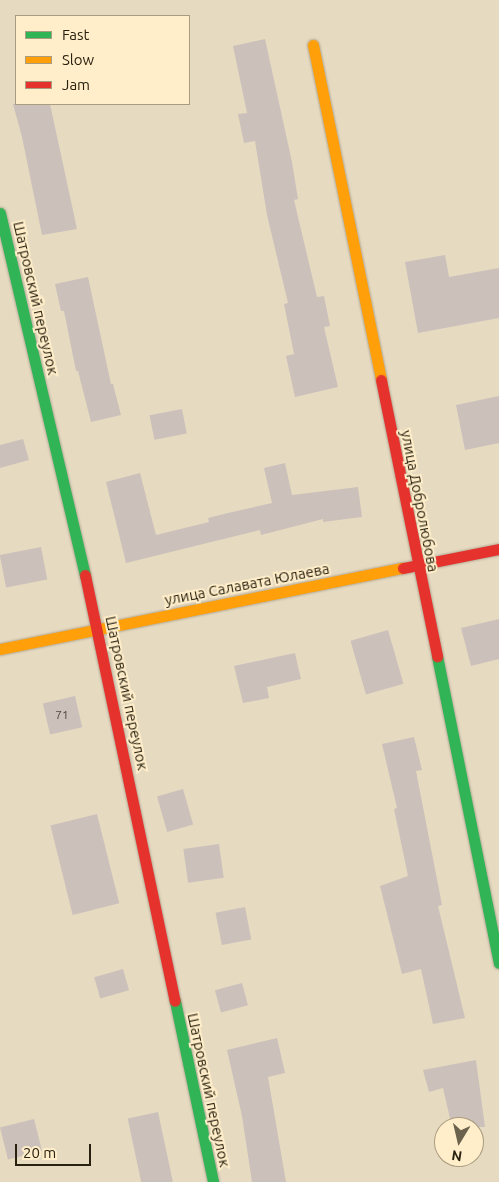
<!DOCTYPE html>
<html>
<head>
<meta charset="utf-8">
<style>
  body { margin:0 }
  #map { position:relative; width:499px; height:1182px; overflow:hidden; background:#e6dac1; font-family:Ubuntu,sans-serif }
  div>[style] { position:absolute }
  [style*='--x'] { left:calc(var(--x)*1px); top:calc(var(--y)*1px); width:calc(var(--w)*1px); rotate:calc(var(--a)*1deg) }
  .building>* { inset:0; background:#ccc0bb; transform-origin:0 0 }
  .roads { filter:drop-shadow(0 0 1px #b3aa96) drop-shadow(0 0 1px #b3aa96) }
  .fast>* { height:11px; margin:-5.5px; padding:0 5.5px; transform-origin:5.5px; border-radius:5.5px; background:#30b455 }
  .slow>* { height:11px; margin:-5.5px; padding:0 5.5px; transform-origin:5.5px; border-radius:5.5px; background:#ff9f0a }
  .jam>* { height:11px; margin:-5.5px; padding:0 5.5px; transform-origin:5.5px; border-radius:5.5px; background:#e5322d }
  span { translate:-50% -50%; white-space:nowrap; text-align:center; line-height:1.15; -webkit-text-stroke:4px #ffeec9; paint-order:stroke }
  .number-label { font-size:12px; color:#52493b }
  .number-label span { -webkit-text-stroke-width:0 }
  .street-label { font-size:15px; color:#292110 }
  .legend { position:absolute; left:15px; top:15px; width:175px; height:90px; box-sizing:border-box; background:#ffeec9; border:1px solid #a99c7f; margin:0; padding:6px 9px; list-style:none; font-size:15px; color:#292110 }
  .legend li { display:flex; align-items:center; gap:10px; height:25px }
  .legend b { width:25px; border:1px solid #a99c7f }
  .north { position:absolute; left:434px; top:1117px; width:50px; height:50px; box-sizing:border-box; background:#ffeec9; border:1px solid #a99c7f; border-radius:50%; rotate:189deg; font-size:14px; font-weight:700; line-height:20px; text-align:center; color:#292110 }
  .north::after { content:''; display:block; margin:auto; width:18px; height:22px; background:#6b624e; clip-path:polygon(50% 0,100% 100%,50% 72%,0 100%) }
  .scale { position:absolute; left:15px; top:1144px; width:76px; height:22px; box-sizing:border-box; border:2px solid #292110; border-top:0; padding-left:6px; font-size:15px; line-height:18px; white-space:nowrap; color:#292110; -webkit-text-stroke:4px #ffeec9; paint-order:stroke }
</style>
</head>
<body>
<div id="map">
  <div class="building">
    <div style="clip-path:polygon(265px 39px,292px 162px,298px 199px,294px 200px,317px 297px,324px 296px,330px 326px,324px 327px,338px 387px,295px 397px,286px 356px,294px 354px,284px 304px,288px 303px,267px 215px,255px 141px,244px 143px,238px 114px,247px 113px,233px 46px)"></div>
    <div style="clip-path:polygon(13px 104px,50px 104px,77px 229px,42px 235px,22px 137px)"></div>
    <div style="clip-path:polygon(445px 255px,449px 277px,499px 268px,499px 318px,418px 333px,405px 262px)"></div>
    <div style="clip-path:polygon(88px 277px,111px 384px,113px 384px,121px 415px,91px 422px,78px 371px,76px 371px,64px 311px,61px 311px,55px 284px)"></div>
    <div style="clip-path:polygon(499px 396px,499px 443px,465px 450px,456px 405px)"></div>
    <div style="left:182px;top:409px;width:25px;height:33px;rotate:79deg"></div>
    <div style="clip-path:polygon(23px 439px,29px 460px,0 468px,0 445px)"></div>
    <div style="clip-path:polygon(285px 463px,292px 495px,358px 487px,362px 517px,323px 522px,323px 519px,261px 535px,260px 530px,126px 563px,106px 482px,140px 473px,156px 535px,209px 522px,208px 518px,228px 513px,272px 503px,264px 468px)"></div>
    <div style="left:41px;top:547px;width:33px;height:42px;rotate:79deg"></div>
    <div style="clip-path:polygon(499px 619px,499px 659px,471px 666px,461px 628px)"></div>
    <div style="left:388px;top:630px;width:56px;height:39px;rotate:74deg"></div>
    <div style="clip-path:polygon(295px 653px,301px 679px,267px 687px,269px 698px,243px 703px,234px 666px)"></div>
    <div style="left:75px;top:696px;width:32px;height:33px;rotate:77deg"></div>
    <div style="clip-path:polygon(414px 737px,422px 770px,416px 771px,442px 905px,438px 906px,465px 1018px,433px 1024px,421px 969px,402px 974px,380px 886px,408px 876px,394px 809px,397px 808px,382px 744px)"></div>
    <div style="left:183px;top:789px;width:37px;height:27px;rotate:74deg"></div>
    <div style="left:97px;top:814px;width:92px;height:48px;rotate:76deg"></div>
    <div style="left:219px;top:844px;width:34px;height:36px;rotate:82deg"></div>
    <div style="left:245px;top:907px;width:33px;height:30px;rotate:79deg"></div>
    <div style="left:123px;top:969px;width:22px;height:30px;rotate:74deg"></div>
    <div style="left:242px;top:983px;width:23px;height:28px;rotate:75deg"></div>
    <div style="clip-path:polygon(277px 1038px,285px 1073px,268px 1077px,286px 1182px,252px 1182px,242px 1116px,227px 1050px)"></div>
    <div style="clip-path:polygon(476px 1060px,485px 1127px,452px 1127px,443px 1088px,429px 1092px,423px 1070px)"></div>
    <div style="left:158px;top:1112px;width:72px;height:31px;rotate:78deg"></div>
    <div style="left:34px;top:1119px;width:33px;height:35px;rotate:76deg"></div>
  </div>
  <div class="roads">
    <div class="fast">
      <div style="--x:0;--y:213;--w:372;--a:76.8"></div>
      <div style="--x:437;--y:656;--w:313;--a:78.6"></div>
      <div style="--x:175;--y:1001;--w:185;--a:78.1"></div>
    </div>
    <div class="slow">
      <div style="--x:313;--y:45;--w:342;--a:78.5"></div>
      <div style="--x:0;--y:649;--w:411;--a:-11.4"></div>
    </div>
    <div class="jam">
      <div style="--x:381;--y:380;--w:282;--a:78.5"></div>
      <div style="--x:403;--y:568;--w:98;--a:-11.2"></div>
      <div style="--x:85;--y:575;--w:435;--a:78.1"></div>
    </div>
  </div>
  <div class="number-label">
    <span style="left:62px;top:715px">71</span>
  </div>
  <div class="street-label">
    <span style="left:36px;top:298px;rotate:77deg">Шатровский переулок</span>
    <span style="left:420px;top:501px;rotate:79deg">улица Добролюбова</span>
    <span style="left:247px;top:584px;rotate:-11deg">улица Салавата Юлаева</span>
    <span style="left:127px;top:693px;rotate:78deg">Шатровский переулок</span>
    <span style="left:209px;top:1090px;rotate:78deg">Шатровский переулок</span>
  </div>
  <ul class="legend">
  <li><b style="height:6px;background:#30b455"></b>Fast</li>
  <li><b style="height:6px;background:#ff9f0a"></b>Slow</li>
  <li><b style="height:6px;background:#e5322d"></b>Jam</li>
  </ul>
  <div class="north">N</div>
  <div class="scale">20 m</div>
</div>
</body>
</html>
